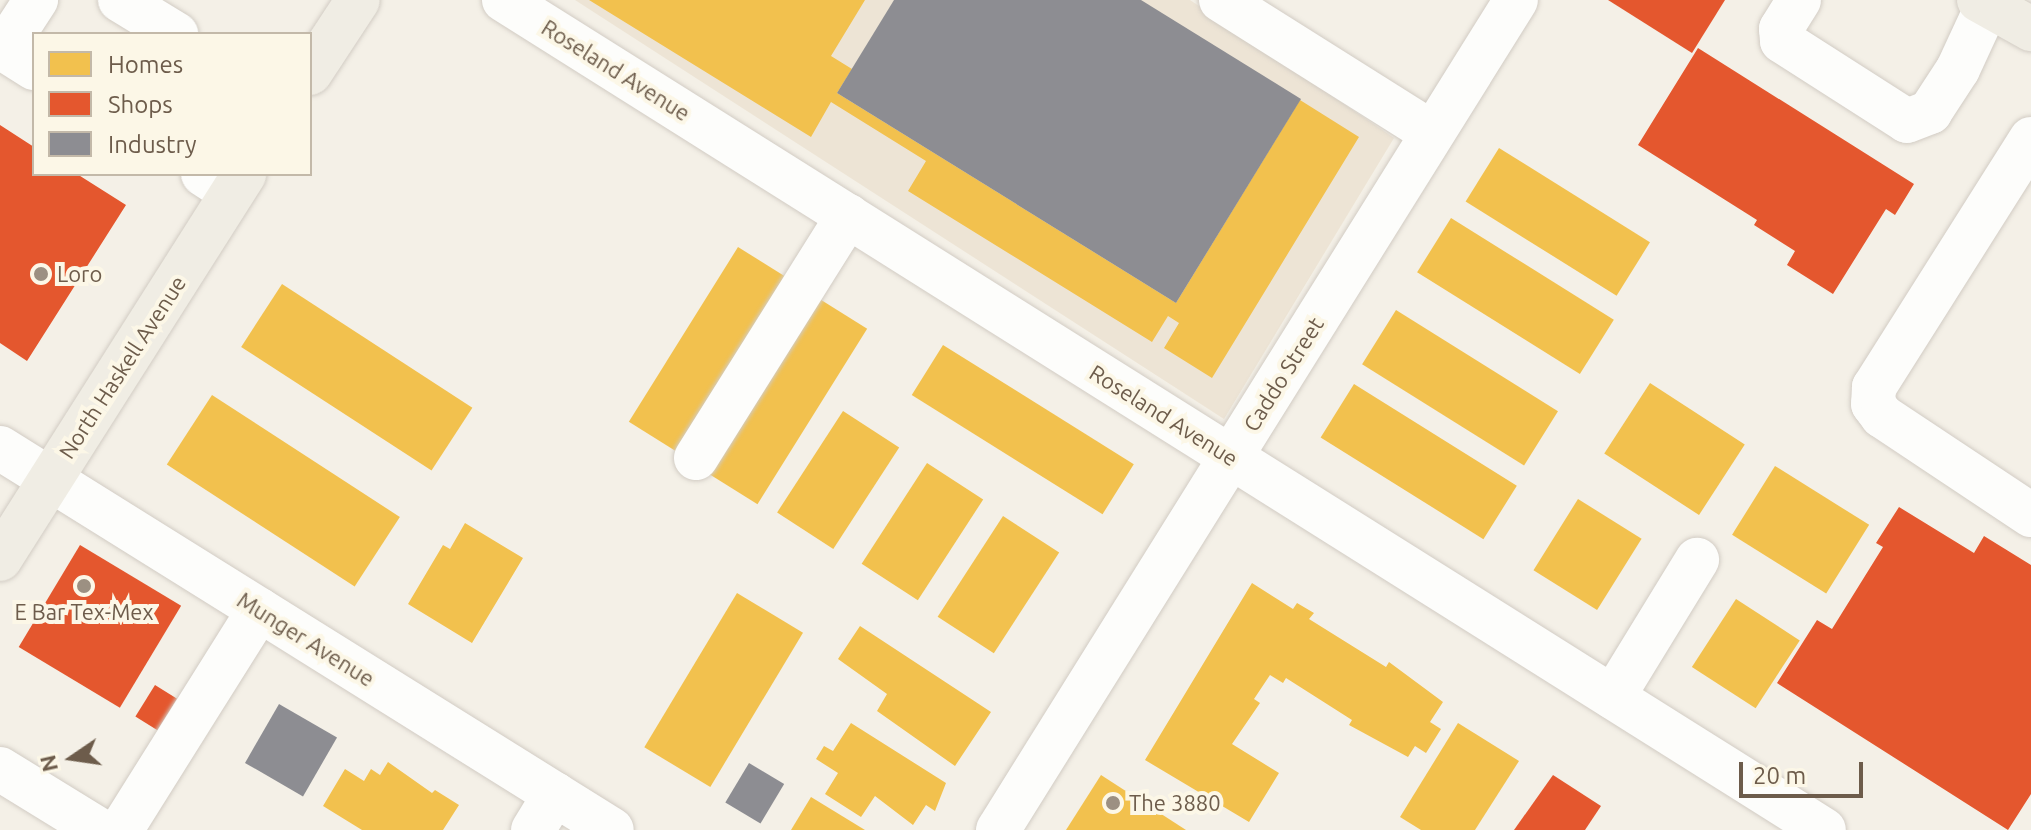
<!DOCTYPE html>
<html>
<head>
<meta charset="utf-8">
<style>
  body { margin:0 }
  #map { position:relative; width:2031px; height:830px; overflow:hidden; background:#f4f0e7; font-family:Ubuntu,sans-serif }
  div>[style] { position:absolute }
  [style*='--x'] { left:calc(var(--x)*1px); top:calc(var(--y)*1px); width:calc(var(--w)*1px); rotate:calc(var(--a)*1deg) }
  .residential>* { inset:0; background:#ede4d5 }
  .homes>* { inset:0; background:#f2c14e; transform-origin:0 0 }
  .shops>* { inset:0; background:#e4572e; transform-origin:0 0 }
  .industry>* { inset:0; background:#8d8d92; transform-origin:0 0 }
  .roads { filter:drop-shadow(0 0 2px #d2ccc4) drop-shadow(0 0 2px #d2ccc4) }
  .minor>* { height:44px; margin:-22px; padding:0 22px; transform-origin:22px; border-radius:22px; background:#fdfdfb }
  .major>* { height:44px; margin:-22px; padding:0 22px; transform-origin:22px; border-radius:22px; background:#f0ede4 }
  .dots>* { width:22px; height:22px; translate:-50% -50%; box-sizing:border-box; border:4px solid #fcf7e7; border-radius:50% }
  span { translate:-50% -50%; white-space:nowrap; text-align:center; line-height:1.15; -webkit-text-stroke:8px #fcf7e7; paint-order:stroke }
  .street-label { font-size:22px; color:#6d5c4b }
  .poi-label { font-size:22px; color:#6d5c4b }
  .left { translate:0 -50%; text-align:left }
  .legend { position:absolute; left:32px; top:32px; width:280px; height:144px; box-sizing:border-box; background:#fcf7e7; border:2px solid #c3b9a9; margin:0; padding:10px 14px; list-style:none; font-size:24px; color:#6d5c4b }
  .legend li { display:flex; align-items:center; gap:16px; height:40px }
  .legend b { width:40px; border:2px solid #c3b9a9 }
  .north { position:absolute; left:32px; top:718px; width:80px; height:80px; -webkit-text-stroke:6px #fcf7e7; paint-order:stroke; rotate:257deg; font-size:22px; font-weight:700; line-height:32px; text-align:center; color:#6d5c4b }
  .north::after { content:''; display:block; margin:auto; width:28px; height:36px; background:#6d5c4b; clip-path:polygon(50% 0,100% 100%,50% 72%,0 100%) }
  .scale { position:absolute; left:1739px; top:762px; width:124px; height:36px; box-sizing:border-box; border:4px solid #6d5c4b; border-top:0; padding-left:10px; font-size:24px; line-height:28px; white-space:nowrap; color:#6d5c4b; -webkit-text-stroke:6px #fcf7e7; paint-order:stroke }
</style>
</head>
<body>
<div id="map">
  <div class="residential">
    <div style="clip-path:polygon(575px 0,1190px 0,1394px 138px,1224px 419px)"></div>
  </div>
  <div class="homes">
    <div style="clip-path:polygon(589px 0,865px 0,831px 56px,852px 69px,837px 93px,1176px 303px,1300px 100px,1359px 137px,1212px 378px,1164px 348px,1179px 323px,1168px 316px,1152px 342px,908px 191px,926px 161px,831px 102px,811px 137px)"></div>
    <div style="left:1499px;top:148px;width:178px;height:63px;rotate:32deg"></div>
    <div style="left:1451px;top:218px;width:192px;height:64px;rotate:32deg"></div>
    <div style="left:738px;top:247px;width:58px;height:206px;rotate:32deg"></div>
    <div style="left:282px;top:284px;width:227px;height:75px;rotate:33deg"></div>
    <div style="left:818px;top:298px;width:58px;height:207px;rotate:32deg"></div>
    <div style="left:1396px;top:310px;width:191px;height:64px;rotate:32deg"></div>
    <div style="left:943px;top:345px;width:225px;height:59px;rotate:32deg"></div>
    <div style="left:1650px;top:383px;width:113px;height:84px;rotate:33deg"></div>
    <div style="left:1354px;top:384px;width:192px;height:63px;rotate:32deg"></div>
    <div style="left:212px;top:395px;width:224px;height:83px;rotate:33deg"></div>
    <div style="left:843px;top:411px;width:67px;height:121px;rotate:33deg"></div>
    <div style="left:927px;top:463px;width:67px;height:120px;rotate:33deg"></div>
    <div style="left:1775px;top:466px;width:111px;height:81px;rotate:32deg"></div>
    <div style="left:1578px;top:499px;width:75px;height:84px;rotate:32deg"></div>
    <div style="left:1003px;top:516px;width:67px;height:120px;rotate:33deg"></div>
    <div style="clip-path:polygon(465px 523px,523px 558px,472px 643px,408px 604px,443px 545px,450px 549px)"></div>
    <div style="clip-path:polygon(1252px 583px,1293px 609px,1297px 603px,1314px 613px,1309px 619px,1386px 667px,1389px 662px,1443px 702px,1430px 722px,1441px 729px,1426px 753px,1415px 746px,1408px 757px,1349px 725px,1352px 720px,1286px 678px,1283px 683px,1270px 675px,1254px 699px,1260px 703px,1232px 744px,1279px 773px,1249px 822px,1145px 760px)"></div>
    <div style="left:737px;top:593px;width:77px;height:180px;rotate:31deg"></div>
    <div style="left:1736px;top:599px;width:76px;height:81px;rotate:33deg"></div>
    <div style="clip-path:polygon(860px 626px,991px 712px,955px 766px,877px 711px,887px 694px,838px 659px)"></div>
    <div style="clip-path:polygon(851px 723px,946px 783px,935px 811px,926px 805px,913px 825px,875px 796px,861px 817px,825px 794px,838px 773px,816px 759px,824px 746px,833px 751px)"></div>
    <div style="clip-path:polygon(1458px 723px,1519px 761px,1475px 830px,1421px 830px,1400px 817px)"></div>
    <div style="clip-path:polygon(388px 762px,432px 793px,435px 790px,459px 805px,443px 830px,362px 830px,323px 806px,345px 769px,364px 781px,371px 769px,380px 775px)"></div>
    <div style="clip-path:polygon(1101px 775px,1186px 830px,1066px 830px)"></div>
    <div style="clip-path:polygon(811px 797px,865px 830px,791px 830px)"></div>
  </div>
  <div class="shops">
    <div style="clip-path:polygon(1608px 0,1725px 0,1692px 53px)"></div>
    <div style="clip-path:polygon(1698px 48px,1914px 184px,1895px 215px,1886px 209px,1833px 294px,1787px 265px,1795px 251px,1754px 225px,1757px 220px,1638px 145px)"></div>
    <div style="clip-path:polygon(0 125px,34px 147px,34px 174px,77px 174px,126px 205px,27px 361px,0 343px)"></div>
    <div style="clip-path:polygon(1899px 507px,1974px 553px,1984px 536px,2031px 565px,2031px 794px,2008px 830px,1777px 683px,1817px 620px,1832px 629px,1883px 547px,1876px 543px)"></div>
    <div style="left:80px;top:545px;width:118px;height:119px;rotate:31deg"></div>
    <div style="left:155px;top:685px;width:26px;height:37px;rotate:32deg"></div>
    <div style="clip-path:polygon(1553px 775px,1601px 806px,1585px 830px,1514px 830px)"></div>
  </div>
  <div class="industry">
    <div style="clip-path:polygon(894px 0,1141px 0,1301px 99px,1176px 303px,837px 93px)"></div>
    <div style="left:279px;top:704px;width:67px;height:68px;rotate:30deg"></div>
    <div style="left:749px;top:763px;width:41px;height:46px;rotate:31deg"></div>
  </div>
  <div class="roads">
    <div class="minor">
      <div style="--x:120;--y:0;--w:66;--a:31.3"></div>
      <div style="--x:504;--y:0;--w:1559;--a:32.16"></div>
      <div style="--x:1221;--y:0;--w:249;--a:32.2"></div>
      <div style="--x:1799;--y:0;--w:34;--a:122"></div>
      <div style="--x:1781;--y:29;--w:12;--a:85"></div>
      <div style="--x:1782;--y:41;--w:148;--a:32.6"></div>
      <div style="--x:1907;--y:121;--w:25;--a:-21"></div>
      <div style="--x:1930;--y:112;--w:51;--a:-56.9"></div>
      <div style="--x:1958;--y:69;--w:72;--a:-65.2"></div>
      <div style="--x:34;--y:68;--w:36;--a:-148"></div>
      <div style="--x:4;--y:49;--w:59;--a:-56.9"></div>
      <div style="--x:2031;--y:139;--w:294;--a:122.3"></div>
      <div style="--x:1874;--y:387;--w:17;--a:93"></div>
      <div style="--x:1873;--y:404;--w:15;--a:53"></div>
      <div style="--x:1882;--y:416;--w:179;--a:33.6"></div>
      <div style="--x:203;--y:174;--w:33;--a:33"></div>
      <div style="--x:0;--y:448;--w:721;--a:31.97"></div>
      <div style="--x:696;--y:458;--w:286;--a:-57.9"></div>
      <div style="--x:1613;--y:697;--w:161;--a:-58.5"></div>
      <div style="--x:0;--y:769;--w:116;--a:31.6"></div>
      <div style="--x:121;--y:830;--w:260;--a:-57.9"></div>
      <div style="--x:533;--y:830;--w:42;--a:-58.6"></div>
      <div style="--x:998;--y:830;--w:978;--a:-58.03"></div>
    </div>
    <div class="major">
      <div style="--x:1979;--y:0;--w:60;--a:29.1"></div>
      <div style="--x:310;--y:73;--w:87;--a:-56.7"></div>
      <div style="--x:0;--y:559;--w:456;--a:-57.6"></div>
    </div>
  </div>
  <div class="dots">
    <div style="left:41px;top:274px;background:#9c9082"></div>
    <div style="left:84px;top:586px;background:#9c9082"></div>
    <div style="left:1113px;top:803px;background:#9c9082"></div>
  </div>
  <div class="street-label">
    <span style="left:616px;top:70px;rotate:32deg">Roseland Avenue</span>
    <span style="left:122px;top:367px;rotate:-57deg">North Haskell Avenue</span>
    <span style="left:1283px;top:374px;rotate:-58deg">Caddo Street</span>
    <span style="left:1164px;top:415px;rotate:32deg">Roseland Avenue</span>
    <span style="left:306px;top:639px;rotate:32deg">Munger Avenue</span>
  </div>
  <div class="poi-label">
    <span class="left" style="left:57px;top:274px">Loro</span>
    <span style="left:84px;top:612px">E Bar Tex-Mex</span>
    <span class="left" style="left:1129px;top:803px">The 3880</span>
  </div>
  <ul class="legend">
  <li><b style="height:22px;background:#f2c14e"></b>Homes</li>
  <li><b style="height:22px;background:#e4572e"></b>Shops</li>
  <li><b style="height:22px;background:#8d8d92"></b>Industry</li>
  </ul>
  <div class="north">N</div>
  <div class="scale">20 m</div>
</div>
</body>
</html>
